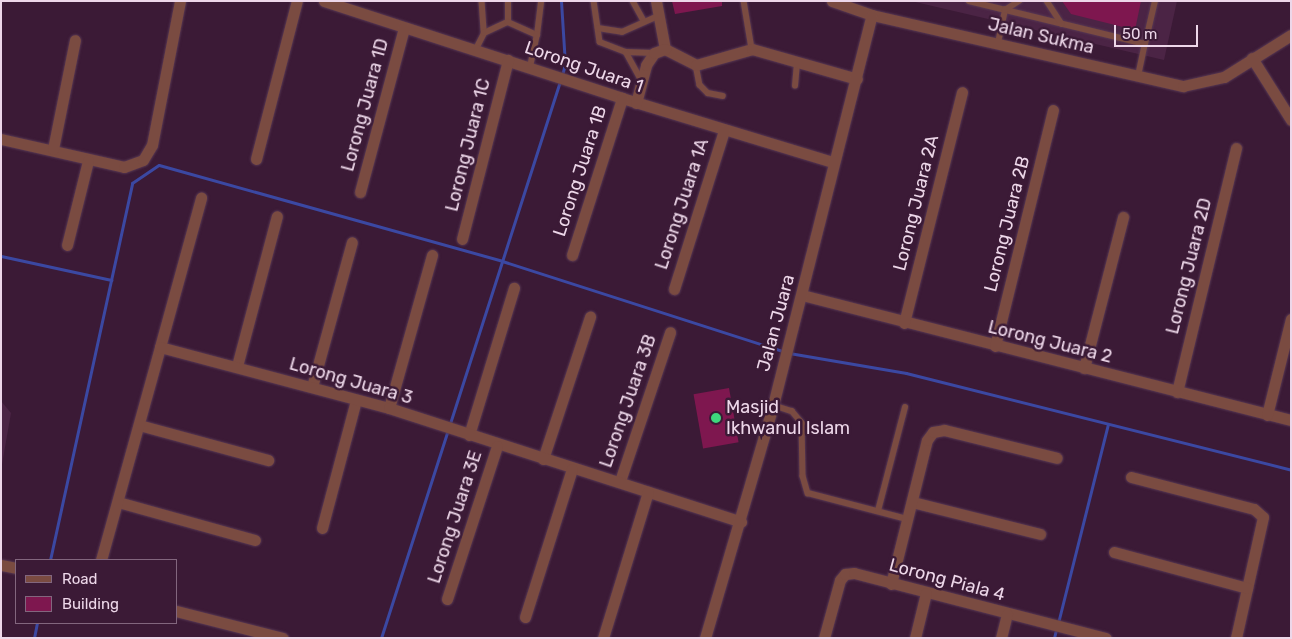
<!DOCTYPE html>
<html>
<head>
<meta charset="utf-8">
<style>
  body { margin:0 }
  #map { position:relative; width:1292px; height:639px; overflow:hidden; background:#3b1a36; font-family:Rubik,sans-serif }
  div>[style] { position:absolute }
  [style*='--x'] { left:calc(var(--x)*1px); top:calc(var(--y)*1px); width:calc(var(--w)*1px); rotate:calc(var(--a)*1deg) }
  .built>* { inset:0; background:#4b2445 }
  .stream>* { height:3px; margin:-1.5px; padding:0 1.5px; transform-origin:1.5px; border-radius:1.5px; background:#3b48a2 }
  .building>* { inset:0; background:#7e174f; transform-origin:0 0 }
  .roads { filter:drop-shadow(0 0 1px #573853) drop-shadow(0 0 1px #573853) }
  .service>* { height:5.5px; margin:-2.75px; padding:0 2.75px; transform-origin:2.75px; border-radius:2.75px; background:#7a4b41 }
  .minor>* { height:11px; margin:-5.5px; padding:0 5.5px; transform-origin:5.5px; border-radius:5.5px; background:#7a4b41 }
  .dots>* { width:14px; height:14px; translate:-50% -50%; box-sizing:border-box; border:2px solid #3b1a36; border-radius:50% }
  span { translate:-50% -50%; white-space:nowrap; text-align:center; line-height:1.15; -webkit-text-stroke:5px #3b1a36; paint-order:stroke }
  .street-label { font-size:18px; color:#edd7e9 }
  .poi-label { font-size:18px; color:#edd7e9 }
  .left { translate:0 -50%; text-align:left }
  .frame { position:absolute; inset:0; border:2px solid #edd7e9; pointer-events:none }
  .legend { position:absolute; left:15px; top:559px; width:162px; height:65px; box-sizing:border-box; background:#3b1a36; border:1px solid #82667e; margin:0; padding:6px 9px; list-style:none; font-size:15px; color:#edd7e9 }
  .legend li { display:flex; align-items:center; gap:10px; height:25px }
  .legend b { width:25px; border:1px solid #82667e }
  .scale { position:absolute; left:1114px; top:25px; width:84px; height:22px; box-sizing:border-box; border:2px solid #edd7e9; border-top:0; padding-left:6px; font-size:15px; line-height:18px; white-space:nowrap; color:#edd7e9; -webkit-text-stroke:4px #3b1a36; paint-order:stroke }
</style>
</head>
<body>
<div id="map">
  <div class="built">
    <div style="clip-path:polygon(911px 1px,1177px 1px,1164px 60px)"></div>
    <div style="clip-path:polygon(1px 401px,11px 413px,1px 470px)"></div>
  </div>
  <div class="stream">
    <div style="--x:561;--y:1;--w:63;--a:86.4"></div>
    <div style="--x:565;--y:64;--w:11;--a:105"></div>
    <div style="--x:1;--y:256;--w:113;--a:12.3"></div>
    <div style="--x:789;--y:353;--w:119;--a:9.7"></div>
    <div style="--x:906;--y:373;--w:397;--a:14.1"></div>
    <div style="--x:50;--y:560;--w:386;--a:-77.7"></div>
    <div style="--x:132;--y:183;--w:32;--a:-34"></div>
    <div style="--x:159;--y:165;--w:356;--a:15.6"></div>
    <div style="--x:502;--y:261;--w:295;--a:17.8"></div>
    <div style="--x:1058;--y:623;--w:205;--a:-75.9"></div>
    <div style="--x:34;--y:638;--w:15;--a:-79"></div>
    <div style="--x:381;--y:638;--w:585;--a:-72.18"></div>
    <div style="--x:1054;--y:638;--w:9;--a:-77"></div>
  </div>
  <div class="building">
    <div style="clip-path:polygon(672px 1px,722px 1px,722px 6px,675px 14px)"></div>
    <div style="clip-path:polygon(1062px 1px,1141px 1px,1135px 30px,1071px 14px)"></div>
    <div style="left:729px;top:388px;width:55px;height:36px;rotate:80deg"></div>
  </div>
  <div class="roads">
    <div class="service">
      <div style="--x:482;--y:1;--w:32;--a:86"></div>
      <div style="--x:594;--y:1;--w:41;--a:81.7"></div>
      <div style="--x:600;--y:42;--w:28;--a:21"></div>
      <div style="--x:626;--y:52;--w:28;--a:2"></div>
      <div style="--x:633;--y:1;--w:23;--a:61"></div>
      <div style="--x:744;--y:1;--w:49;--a:80.5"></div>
      <div style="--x:969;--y:1;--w:181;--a:13.7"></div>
      <div style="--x:1145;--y:44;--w:44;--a:-76.9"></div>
      <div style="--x:1047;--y:1;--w:27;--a:57"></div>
      <div style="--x:508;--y:22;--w:21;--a:-90"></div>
      <div style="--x:598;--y:28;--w:24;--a:9"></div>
      <div style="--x:622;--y:32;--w:39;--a:-24"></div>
      <div style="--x:998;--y:43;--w:34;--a:-78"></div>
      <div style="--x:1005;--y:10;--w:17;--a:-33"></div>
      <div style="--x:476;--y:49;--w:18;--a:-63"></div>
      <div style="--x:484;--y:33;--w:26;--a:-25"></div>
      <div style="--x:508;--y:22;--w:32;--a:24"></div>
      <div style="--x:537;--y:35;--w:34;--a:-83"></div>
      <div style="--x:626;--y:52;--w:29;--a:61"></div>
      <div style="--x:696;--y:65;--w:20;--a:79"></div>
      <div style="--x:700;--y:85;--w:11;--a:45"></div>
      <div style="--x:708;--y:93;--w:15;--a:11"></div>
      <div style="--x:530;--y:67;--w:33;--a:-78"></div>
      <div style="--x:1138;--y:76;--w:33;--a:-78"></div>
      <div style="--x:795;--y:86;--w:25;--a:-85"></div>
      <div style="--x:773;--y:405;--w:20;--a:18"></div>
      <div style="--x:792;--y:411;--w:16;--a:50"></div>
      <div style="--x:802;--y:423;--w:53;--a:88.9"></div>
      <div style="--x:803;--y:476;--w:18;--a:74"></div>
      <div style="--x:808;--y:493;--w:102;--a:14.7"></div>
      <div style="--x:878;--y:511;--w:107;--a:-75.4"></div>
    </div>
    <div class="minor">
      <div style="--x:324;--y:1;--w:313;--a:18"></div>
      <div style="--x:622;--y:98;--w:220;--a:16.9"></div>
      <div style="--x:656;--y:1;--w:49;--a:79.4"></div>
      <div style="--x:665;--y:49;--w:35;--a:27"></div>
      <div style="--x:696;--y:65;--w:58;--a:-15.9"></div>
      <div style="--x:752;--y:49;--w:109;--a:15.9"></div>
      <div style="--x:832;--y:1;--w:42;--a:19.3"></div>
      <div style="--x:872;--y:15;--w:319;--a:12.9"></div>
      <div style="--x:1183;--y:86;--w:42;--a:-12.4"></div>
      <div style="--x:1224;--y:77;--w:79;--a:-32.1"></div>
      <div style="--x:1252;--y:58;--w:73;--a:57.8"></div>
      <div style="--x:636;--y:103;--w:39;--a:-75"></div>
      <div style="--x:646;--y:65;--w:14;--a:-56"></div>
      <div style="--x:654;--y:53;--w:12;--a:-20"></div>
      <div style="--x:1;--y:139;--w:126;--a:12.8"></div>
      <div style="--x:124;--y:167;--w:20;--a:-20"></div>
      <div style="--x:143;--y:160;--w:17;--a:-59"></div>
      <div style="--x:152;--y:145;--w:147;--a:-79"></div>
      <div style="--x:53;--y:149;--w:111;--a:-78.6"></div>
      <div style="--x:256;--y:159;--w:163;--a:-75.5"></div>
      <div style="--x:360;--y:192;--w:170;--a:-75"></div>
      <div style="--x:462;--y:239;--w:185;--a:-75.6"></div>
      <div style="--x:67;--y:245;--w:87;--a:-76"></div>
      <div style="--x:572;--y:255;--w:165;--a:-72.3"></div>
      <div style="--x:674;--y:289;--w:167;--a:-72.5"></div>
      <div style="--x:802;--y:295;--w:505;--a:14.34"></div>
      <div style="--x:904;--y:323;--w:238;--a:-75.9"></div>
      <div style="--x:995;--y:346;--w:243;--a:-76.2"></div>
      <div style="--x:160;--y:347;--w:155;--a:-74.6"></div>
      <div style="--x:237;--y:366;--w:155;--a:-75.1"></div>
      <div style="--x:1084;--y:368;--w:156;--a:-75.5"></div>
      <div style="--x:312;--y:387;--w:150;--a:-74.6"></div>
      <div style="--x:1177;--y:392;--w:251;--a:-76.4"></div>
      <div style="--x:389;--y:408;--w:159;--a:-74.3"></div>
      <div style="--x:1267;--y:415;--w:99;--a:-76"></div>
      <div style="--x:139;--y:425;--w:134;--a:15.2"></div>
      <div style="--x:469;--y:435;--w:154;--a:-73"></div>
      <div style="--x:543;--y:459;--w:150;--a:-71.7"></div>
      <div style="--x:1131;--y:477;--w:127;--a:14.6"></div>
      <div style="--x:1254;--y:509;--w:12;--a:42"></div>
      <div style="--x:1263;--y:517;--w:124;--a:102.6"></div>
      <div style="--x:620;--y:481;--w:157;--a:-71.4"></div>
      <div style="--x:118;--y:502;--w:142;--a:15.5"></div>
      <div style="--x:912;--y:502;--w:132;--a:14"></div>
      <div style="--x:322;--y:528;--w:132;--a:-75.1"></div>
      <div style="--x:1114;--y:552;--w:138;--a:15.1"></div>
      <div style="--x:101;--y:560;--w:221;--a:-74.5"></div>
      <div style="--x:160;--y:347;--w:237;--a:14.9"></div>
      <div style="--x:389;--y:408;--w:370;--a:17.9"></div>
      <div style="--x:1;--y:565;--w:15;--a:11"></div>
      <div style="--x:891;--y:584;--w:148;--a:-76"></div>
      <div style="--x:927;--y:440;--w:10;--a:-53"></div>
      <div style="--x:933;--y:432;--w:11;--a:-10"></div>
      <div style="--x:944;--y:430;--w:116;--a:13.9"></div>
      <div style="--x:447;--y:599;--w:161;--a:-71.9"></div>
      <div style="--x:176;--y:611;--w:110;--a:14.2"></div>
      <div style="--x:525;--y:617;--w:155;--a:-72.4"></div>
      <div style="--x:603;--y:638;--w:153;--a:-72.9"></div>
      <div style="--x:705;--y:638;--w:243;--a:-73.7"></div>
      <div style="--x:773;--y:405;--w:402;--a:-75.8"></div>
      <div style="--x:824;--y:638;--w:60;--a:-74.6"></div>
      <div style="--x:840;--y:580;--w:8;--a:-50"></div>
      <div style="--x:845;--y:574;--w:9;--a:-6"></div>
      <div style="--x:854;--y:573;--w:260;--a:14.5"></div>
      <div style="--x:915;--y:638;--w:46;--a:-76.3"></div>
      <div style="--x:1001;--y:638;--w:25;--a:-76"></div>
    </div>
  </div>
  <div class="dots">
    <div style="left:716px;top:418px;background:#3ed77d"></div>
  </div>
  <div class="street-label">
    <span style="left:1041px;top:36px;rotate:13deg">Jalan Sukma</span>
    <span style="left:584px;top:67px;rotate:19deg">Lorong Juara 1</span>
    <span style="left:365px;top:105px;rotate:-75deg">Lorong Juara 1D</span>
    <span style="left:468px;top:145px;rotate:-76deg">Lorong Juara 1C</span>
    <span style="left:580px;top:171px;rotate:-72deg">Lorong Juara 1B</span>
    <span style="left:916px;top:203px;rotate:-76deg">Lorong Juara 2A</span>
    <span style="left:682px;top:204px;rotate:-72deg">Lorong Juara 1A</span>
    <span style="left:1007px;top:224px;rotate:-76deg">Lorong Juara 2B</span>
    <span style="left:1189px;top:266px;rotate:-76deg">Lorong Juara 2D</span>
    <span style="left:776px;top:323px;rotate:-75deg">Jalan Juara</span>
    <span style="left:1050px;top:342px;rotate:14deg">Lorong Juara 2</span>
    <span style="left:351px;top:381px;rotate:16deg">Lorong Juara 3</span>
    <span style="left:628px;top:401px;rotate:-71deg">Lorong Juara 3B</span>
    <span style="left:455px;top:517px;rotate:-72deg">Lorong Juara 3E</span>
    <span style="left:947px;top:580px;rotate:15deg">Lorong Piala 4</span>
  </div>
  <div class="poi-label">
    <span class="left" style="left:726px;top:418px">Masjid<br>Ikhwanul Islam</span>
  </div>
  <div class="frame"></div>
  <ul class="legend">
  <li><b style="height:6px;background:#7a4b41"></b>Road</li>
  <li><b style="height:14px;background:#7e174f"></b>Building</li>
  </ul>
  <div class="scale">50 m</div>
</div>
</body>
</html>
